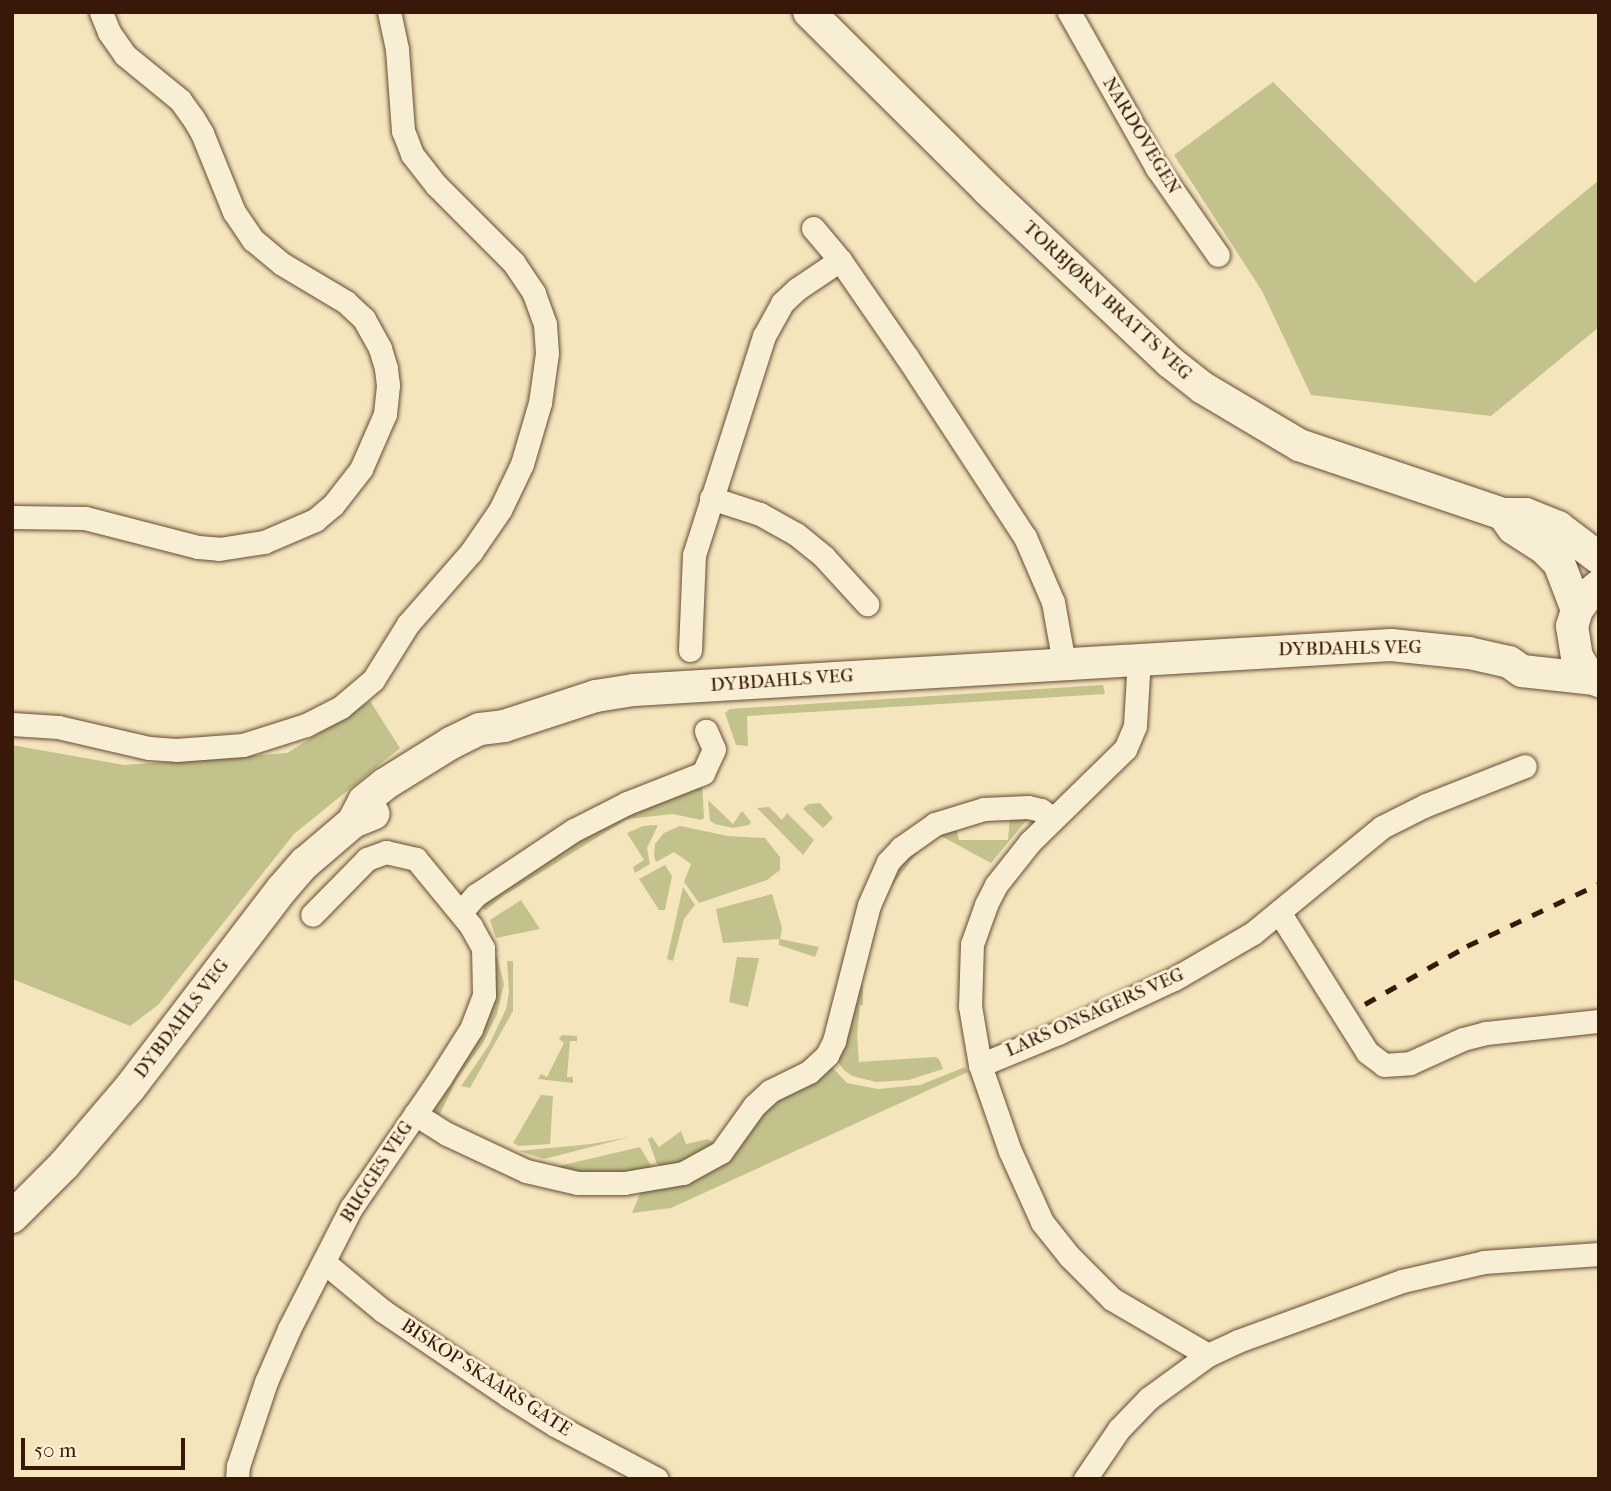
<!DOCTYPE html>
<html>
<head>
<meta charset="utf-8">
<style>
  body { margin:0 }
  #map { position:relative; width:1611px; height:1491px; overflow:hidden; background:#f5e5bc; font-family:"IM FELL French Canon",serif }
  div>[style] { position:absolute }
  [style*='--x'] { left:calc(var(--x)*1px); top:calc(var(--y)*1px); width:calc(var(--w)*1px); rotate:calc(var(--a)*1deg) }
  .green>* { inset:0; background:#c3c28c }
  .roads { filter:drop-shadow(0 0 2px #664b36) drop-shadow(0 0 2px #664b36) }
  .street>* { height:23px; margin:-11.5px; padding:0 11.5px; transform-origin:11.5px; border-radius:11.5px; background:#f8eed3 }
  .secondary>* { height:32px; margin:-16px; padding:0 16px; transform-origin:16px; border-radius:16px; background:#f8eed3 }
  .rail>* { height:5px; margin-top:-2.5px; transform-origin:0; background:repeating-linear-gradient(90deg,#371809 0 12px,transparent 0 24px) }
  span { translate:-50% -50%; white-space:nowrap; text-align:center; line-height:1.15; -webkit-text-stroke:6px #f8eed3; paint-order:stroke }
  .street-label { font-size:19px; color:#371809 }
  .frame { position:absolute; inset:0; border:14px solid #371809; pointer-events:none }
  .scale { position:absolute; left:21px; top:1438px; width:164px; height:32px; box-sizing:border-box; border:4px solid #371809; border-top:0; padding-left:9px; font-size:21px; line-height:24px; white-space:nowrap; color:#371809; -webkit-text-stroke:5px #f8eed3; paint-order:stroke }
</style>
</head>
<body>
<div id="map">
  <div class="green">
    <div style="clip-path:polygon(1273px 82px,1475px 283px,1599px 180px,1599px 327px,1491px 416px,1311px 395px,1262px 291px,1174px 155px)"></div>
    <div style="clip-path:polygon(1103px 685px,1105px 694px,747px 716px,748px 746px,736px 745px,725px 713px,730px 709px)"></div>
    <div style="clip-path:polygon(370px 701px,400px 748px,294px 834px,158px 1005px,130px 1026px,12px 979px,12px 745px,124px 765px,287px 753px)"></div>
    <div style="clip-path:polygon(702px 782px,704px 818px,701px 820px,673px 814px,627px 819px,503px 896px,486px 910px,479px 906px,580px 832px)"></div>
    <div style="clip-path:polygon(708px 800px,733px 824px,742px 811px,751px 822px,749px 825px,733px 828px,715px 824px,710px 821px)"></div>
    <div style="clip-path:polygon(820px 803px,833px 818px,823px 828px,803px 809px,808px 804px)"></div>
    <div style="clip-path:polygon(769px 807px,782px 820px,787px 813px,814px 840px,803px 855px,757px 808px)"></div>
    <div style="clip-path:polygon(1010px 817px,1029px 817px,991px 863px,939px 835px,920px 849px,891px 887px,885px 883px,909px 851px,955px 823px,959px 840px,1008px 840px)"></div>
    <div style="clip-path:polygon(658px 825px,647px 848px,650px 864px,635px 873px,633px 867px,644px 860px,627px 833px,643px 826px)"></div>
    <div style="clip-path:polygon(680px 826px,728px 836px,765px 838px,780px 857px,780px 870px,767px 880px,699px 903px,684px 882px,691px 864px,674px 852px,656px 862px,654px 856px,655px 844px,664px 833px)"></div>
    <div style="clip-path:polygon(665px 865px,672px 876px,665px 910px,659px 910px,639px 879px)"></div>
    <div style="clip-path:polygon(683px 887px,695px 905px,684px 919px,673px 961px,667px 959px)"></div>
    <div style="clip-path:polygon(772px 894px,782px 928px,780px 939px,819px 947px,815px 957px,779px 945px,779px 939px,723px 943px,716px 909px)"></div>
    <div style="clip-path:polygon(521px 900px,540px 929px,496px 938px,490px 920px)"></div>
    <div style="clip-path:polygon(492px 956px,497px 957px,504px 984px,497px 1014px,483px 1043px,457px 1079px,440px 1114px,436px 1114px,433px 1102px)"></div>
    <div style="clip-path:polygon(737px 957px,759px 958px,748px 1007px,729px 1002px)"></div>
    <div style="clip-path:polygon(507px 961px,513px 961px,513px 1011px,470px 1088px,461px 1086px,489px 1045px,506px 1009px,509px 992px)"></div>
    <div style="clip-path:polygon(858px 984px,863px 986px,863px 1005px,860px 1005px,857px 1035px,859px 1062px,935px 1057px,939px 1059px,943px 1069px,909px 1080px,876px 1082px,852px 1076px,844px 1070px,834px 1057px)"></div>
    <div style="clip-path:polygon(562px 1035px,577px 1036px,577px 1041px,570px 1041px,567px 1077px,573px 1077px,573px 1083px,538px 1079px,541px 1074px,547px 1077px,564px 1043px,559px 1039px)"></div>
    <div style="clip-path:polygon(829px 1064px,847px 1083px,878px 1089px,920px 1085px,965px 1067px,968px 1072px,671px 1208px,632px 1213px,642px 1189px,667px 1185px,761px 1107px,807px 1086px)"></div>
    <div style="clip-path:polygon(541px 1095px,553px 1096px,550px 1144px,519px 1146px,513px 1143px)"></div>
    <div style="clip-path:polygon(681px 1131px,686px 1144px,708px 1139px,715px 1144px,668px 1170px,657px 1164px,648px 1139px,652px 1137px,659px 1147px)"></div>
    <div style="clip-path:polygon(630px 1137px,544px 1159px,519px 1151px,591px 1144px)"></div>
    <div style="clip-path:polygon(640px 1147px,653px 1169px,594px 1176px,555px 1167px)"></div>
  </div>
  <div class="roads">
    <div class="street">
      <div style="--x:1069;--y:12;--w:179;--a:60.6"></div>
      <div style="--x:1157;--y:168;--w:106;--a:55"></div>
      <div style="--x:813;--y:228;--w:42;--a:49.8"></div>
      <div style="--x:840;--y:260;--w:118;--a:55.4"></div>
      <div style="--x:907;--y:357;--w:215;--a:56.8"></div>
      <div style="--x:1025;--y:537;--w:71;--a:66.7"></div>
      <div style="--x:1053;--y:602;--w:62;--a:79.8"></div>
      <div style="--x:711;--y:498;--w:52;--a:18.1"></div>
      <div style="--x:760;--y:514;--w:41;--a:29.1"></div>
      <div style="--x:796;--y:534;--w:36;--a:39"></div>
      <div style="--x:824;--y:557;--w:64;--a:47.5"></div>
      <div style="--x:12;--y:517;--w:73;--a:0.8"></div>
      <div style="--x:85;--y:518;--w:117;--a:14.4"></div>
      <div style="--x:198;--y:547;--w:21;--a:5"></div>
      <div style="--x:219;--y:549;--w:46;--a:-8.8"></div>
      <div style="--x:264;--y:542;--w:56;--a:-23.3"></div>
      <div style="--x:315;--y:520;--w:23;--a:-40"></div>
      <div style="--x:333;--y:505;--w:46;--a:-52.1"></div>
      <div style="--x:361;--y:469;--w:60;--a:-66.4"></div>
      <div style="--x:385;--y:414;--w:29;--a:-84"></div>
      <div style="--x:388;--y:385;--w:17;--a:-97"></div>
      <div style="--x:386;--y:368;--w:21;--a:-107"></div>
      <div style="--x:380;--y:348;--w:33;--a:-119"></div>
      <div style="--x:364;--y:319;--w:25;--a:-137"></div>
      <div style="--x:346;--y:302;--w:74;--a:-149.3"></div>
      <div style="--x:282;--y:264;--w:38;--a:-140"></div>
      <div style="--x:253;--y:240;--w:34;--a:-124"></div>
      <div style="--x:234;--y:212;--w:85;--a:-112.1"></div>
      <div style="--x:202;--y:133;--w:17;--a:-121"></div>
      <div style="--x:193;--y:118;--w:22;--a:-126"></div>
      <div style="--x:180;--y:100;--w:71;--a:-140.7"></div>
      <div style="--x:125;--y:55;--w:28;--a:-125"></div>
      <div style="--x:109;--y:32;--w:22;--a:-112"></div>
      <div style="--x:690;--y:650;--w:95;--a:-87.6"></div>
      <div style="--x:694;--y:555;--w:230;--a:-72.3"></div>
      <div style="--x:764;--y:336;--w:38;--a:-61"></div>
      <div style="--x:782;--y:303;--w:21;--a:-43"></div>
      <div style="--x:797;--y:289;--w:52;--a:-34"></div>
      <div style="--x:1139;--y:658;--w:68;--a:93.4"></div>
      <div style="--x:1135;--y:726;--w:25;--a:113"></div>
      <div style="--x:1125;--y:749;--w:133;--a:135.6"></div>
      <div style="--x:1030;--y:842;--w:55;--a:128.3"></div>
      <div style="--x:996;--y:885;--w:22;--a:117"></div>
      <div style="--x:986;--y:905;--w:41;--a:109.7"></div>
      <div style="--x:972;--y:944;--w:62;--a:91.8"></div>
      <div style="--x:970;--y:1006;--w:60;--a:80.4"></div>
      <div style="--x:980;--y:1065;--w:91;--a:70.8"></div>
      <div style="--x:1010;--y:1151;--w:78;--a:65.7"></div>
      <div style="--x:1042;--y:1222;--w:43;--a:51.5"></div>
      <div style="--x:1069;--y:1256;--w:61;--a:45"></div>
      <div style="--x:1112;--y:1299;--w:111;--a:30.3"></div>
      <div style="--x:12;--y:724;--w:46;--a:3.7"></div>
      <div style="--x:58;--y:727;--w:93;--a:13"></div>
      <div style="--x:149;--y:748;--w:27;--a:4"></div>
      <div style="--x:176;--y:750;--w:67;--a:-4.3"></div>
      <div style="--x:243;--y:745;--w:66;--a:-17.6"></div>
      <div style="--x:306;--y:725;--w:39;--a:-27"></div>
      <div style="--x:341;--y:707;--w:42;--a:-40.2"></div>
      <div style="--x:373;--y:680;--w:66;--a:-58"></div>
      <div style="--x:408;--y:624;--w:96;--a:-48.8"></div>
      <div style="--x:471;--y:552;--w:51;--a:-55.4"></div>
      <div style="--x:500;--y:510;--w:51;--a:-64.4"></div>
      <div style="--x:522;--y:464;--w:64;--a:-73.6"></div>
      <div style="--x:540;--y:403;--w:50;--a:-82"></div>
      <div style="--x:547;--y:353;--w:29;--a:-94"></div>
      <div style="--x:545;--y:324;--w:33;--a:-110"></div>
      <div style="--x:534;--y:293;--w:36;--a:-124"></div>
      <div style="--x:514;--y:263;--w:110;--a:-135"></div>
      <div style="--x:436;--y:185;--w:39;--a:-128"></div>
      <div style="--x:412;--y:154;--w:25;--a:-111"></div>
      <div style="--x:403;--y:131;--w:82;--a:-94.2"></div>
      <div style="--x:397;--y:49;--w:38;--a:-102"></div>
      <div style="--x:461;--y:912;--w:23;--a:-49"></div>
      <div style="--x:476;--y:895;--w:118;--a:-33.6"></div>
      <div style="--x:574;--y:830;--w:59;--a:-27"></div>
      <div style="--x:627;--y:803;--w:82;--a:-21.5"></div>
      <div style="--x:703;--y:773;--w:26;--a:-65"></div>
      <div style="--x:714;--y:749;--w:20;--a:-114"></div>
      <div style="--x:1279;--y:912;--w:165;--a:57.8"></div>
      <div style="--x:1367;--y:1052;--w:21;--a:37"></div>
      <div style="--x:1384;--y:1065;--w:26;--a:-4"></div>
      <div style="--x:1410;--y:1063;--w:58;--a:-24.4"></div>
      <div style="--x:1463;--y:1039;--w:24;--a:-15"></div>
      <div style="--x:1486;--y:1033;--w:114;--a:-6.1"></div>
      <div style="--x:980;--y:1065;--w:84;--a:-22.3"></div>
      <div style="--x:1058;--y:1033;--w:128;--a:-25"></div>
      <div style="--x:1174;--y:979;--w:91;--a:-30.2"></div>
      <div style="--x:1253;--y:933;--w:167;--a:-39.4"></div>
      <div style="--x:1382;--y:827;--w:49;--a:-26.6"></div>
      <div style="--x:1426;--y:805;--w:106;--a:-21.5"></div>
      <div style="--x:415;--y:1114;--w:38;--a:32"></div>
      <div style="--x:447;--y:1134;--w:87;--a:25.1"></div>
      <div style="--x:526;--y:1171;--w:53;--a:13"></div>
      <div style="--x:578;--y:1183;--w:46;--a:0"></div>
      <div style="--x:624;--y:1183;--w:60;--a:-9.6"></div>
      <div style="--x:683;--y:1173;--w:43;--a:-28.9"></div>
      <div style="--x:721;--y:1152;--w:57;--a:-54.3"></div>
      <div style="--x:754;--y:1106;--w:22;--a:-43"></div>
      <div style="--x:770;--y:1091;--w:43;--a:-26"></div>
      <div style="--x:809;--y:1072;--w:25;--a:-43"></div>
      <div style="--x:827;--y:1055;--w:16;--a:-63"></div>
      <div style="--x:834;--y:1041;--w:140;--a:-75.6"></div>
      <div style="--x:869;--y:905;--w:47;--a:-66.2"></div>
      <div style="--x:888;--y:862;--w:19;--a:-47"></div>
      <div style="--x:901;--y:848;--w:42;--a:-35.2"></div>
      <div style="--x:935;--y:824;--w:51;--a:-17"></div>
      <div style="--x:984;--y:809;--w:44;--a:-2.6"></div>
      <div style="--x:1028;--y:807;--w:13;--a:13"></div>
      <div style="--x:1041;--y:810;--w:14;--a:36"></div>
      <div style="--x:325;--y:1263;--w:75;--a:39.6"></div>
      <div style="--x:383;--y:1311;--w:150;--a:34.1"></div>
      <div style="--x:507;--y:1395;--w:57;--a:32"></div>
      <div style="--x:555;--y:1425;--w:115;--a:27.9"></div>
      <div style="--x:237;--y:1479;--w:13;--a:-86"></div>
      <div style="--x:238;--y:1466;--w:89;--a:-71.6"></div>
      <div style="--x:266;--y:1382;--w:58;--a:-66.5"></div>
      <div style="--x:289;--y:1329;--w:136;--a:-62.9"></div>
      <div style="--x:351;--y:1208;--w:158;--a:-55.6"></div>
      <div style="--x:440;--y:1078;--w:58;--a:-57.7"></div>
      <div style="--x:471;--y:1029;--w:36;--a:-69"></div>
      <div style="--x:484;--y:995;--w:47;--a:-91.2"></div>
      <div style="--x:483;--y:948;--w:25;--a:-119"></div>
      <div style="--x:471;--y:926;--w:87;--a:-129.4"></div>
      <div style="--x:416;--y:859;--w:31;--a:-167"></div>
      <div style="--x:386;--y:852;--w:20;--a:160"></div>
      <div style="--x:367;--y:859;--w:78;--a:134.5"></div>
      <div style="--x:1085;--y:1479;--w:60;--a:-55.8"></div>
      <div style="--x:1119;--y:1429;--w:43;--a:-45.9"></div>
      <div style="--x:1149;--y:1398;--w:73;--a:-36.1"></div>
      <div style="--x:1208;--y:1355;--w:33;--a:-25"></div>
      <div style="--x:1238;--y:1341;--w:175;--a:-20.1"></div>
      <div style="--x:1402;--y:1281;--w:84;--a:-13"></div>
      <div style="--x:1484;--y:1262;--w:115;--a:-4"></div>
    </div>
    <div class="secondary">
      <div style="--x:809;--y:12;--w:251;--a:44.8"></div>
      <div style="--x:987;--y:189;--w:252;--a:43.4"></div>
      <div style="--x:1170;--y:362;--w:42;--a:38.2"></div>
      <div style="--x:1203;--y:388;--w:112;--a:30.7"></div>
      <div style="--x:1299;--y:445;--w:215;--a:18.7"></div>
      <div style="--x:1503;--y:514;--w:23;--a:0"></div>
      <div style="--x:1526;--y:514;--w:35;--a:22"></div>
      <div style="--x:1558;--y:527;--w:51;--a:37.1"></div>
      <div style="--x:1503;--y:514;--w:17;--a:54"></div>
      <div style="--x:1513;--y:528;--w:37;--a:33"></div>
      <div style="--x:1544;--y:548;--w:21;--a:45"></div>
      <div style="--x:1559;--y:563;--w:50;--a:69"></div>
      <div style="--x:1599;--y:586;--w:16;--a:140"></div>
      <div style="--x:1587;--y:596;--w:17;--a:126"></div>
      <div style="--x:1577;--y:610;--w:17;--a:107"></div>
      <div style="--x:1572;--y:626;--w:31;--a:81"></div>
      <div style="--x:1577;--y:657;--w:15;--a:58"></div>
      <div style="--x:1585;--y:670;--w:18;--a:38"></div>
      <div style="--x:353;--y:822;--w:24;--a:-62"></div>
      <div style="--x:364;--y:801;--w:27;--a:-39"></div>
      <div style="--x:385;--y:784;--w:78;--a:-31.8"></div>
      <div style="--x:451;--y:743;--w:32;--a:-26"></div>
      <div style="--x:480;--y:729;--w:24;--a:-7"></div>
      <div style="--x:504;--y:726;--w:97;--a:-18.1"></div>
      <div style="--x:596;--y:696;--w:38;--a:-9"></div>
      <div style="--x:634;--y:690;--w:758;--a:-3.4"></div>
      <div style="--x:1391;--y:645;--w:78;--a:5.9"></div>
      <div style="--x:1469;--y:653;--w:41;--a:12.7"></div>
      <div style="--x:1509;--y:662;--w:16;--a:35"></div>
      <div style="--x:1522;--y:671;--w:73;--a:6.3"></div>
      <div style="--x:12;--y:1217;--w:74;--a:-45"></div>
      <div style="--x:64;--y:1165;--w:100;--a:-49.5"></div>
      <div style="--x:129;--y:1089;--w:252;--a:-52.6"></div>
      <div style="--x:282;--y:889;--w:35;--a:-49"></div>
      <div style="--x:305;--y:863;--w:63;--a:-40.5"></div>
      <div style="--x:353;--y:822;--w:22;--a:-22"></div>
    </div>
  </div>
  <div class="rail">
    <div style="--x:1365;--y:1004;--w:117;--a:-29.6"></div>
    <div style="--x:1467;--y:946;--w:146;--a:-25.2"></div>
  </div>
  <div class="street-label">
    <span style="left:1141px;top:136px;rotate:59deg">NARDOVEGEN</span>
    <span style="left:1107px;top:301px;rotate:43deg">TORBJØRN BRATTS VEG</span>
    <span style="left:1350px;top:649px;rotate:-1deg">DYBDAHLS VEG</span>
    <span style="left:782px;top:681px;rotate:-4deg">DYBDAHLS VEG</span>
    <span style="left:1095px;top:1013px;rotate:-24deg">LARS ONSAGERS VEG</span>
    <span style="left:182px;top:1019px;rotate:-53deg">DYBDAHLS VEG</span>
    <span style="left:377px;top:1172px;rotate:-57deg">BUGGES VEG</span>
    <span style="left:486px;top:1378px;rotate:33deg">BISKOP SKAARS GATE</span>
  </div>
  <div class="frame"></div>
  <div class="scale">50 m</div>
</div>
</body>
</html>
